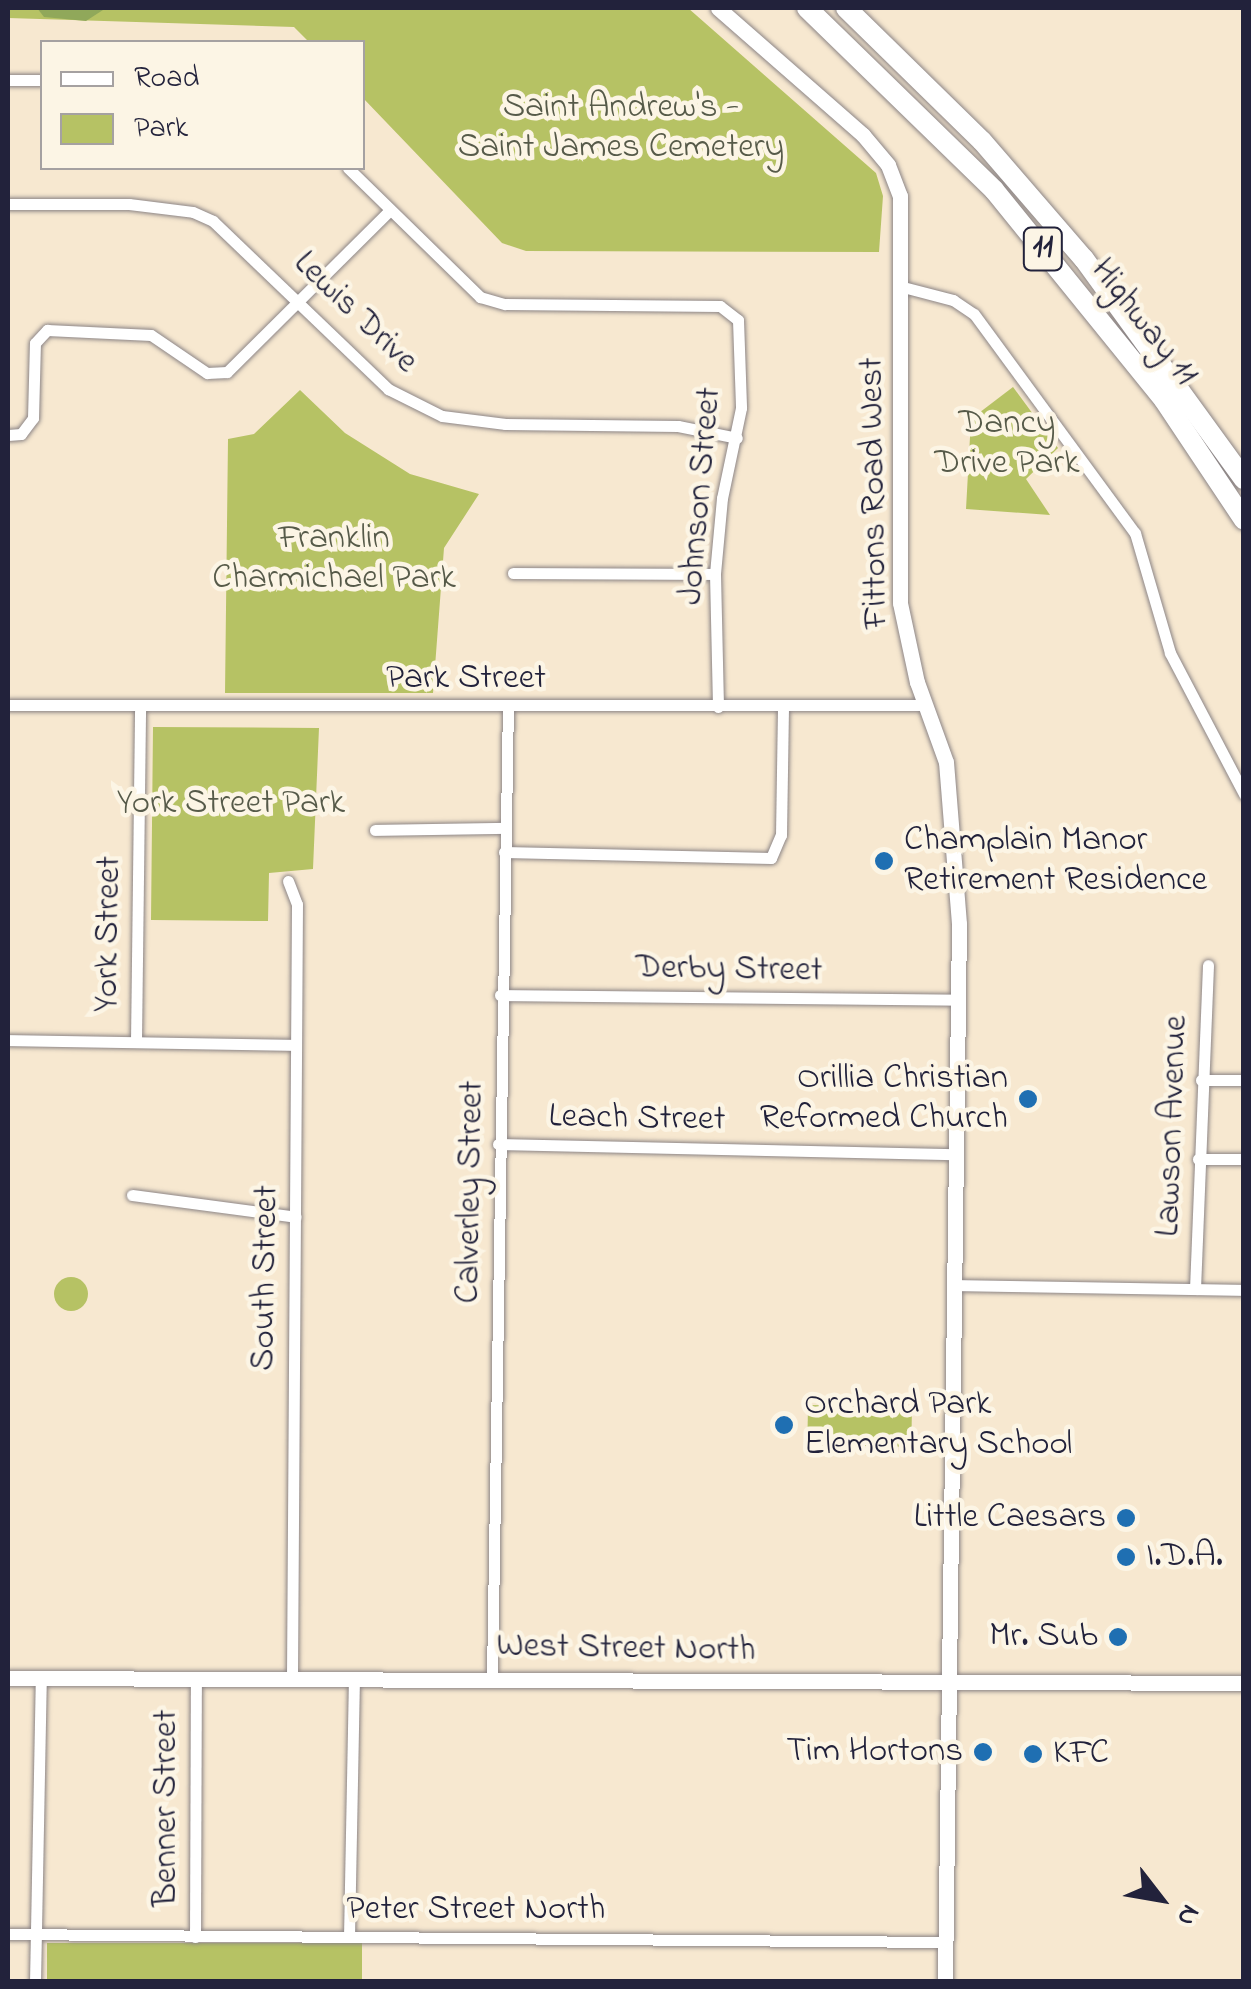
<!DOCTYPE html>
<html>
<head>
<meta charset="utf-8">
<style>
  body { margin:0 }
  #map { position:relative; width:1251px; height:1989px; overflow:hidden; background:#f7e8d0; font-family:"Indie Flower",sans-serif }
  div>[style] { position:absolute }
  [style*='--x'] { left:calc(var(--x)*1px); top:calc(var(--y)*1px); width:calc(var(--w)*1px); rotate:calc(var(--a)*1deg) }
  .green>* { inset:0; background:#b6c264; transform-origin:0 0 }
  .round { border-radius:50% }
  .forest>* { inset:0; background:#90a85a }
  .roads { filter:drop-shadow(0 0 2px #8c8586) drop-shadow(0 0 2px #8c8586) }
  .street>* { height:11px; margin:-5.5px; padding:0 5.5px; transform-origin:5.5px; border-radius:5.5px; background:#fff }
  .secondary>* { height:15px; margin:-7.5px; padding:0 7.5px; transform-origin:7.5px; border-radius:7.5px; background:#fff }
  .highway>* { height:20px; margin:-10px; padding:0 10px; transform-origin:10px; border-radius:10px; background:#fff }
  .dots>* { width:28px; height:28px; translate:-50% -50%; box-sizing:border-box; border:5px solid #fcf5e5; border-radius:50% }
  span { translate:-50% -50%; white-space:nowrap; text-align:center; line-height:1.15; -webkit-text-stroke:9px #fcf5e5; paint-order:stroke }
  .shield-label span { padding:2px 8px; background:#fcf5e5; border:2px solid; border-radius:8px; -webkit-text-stroke-width:0 }
  .shield-label { font-size:32px; color:#22223b; font-weight:700 }
  .park-label { font-size:35px; color:#565a49 }
  .street-label { font-size:35px; color:#22223b }
  .poi-label { font-size:35px; color:#22223b }
  .left { translate:0 -50%; text-align:left }
  .right { translate:-100% -50%; text-align:right }
  .frame { position:absolute; inset:0; border:10px solid #22223b; pointer-events:none }
  .legend { position:absolute; left:40px; top:40px; width:325px; height:130px; box-sizing:border-box; background:#fcf5e5; border:2px solid #a5a1a1; margin:0; padding:12px 18px; list-style:none; font-size:30px; color:#22223b }
  .legend li { display:flex; align-items:center; gap:20px; height:50px }
  .legend b { width:50px; border:2px solid #a5a1a1 }
  .north { position:absolute; left:1111px; top:1849px; width:100px; height:100px; -webkit-text-stroke:8px #fcf5e5; paint-order:stroke; rotate:121deg; font-size:28px; font-weight:700; line-height:40px; text-align:center; color:#22223b }
  .north::after { content:''; display:block; margin:auto; width:35px; height:45px; background:#22223b; clip-path:polygon(50% 0,100% 100%,50% 72%,0 100%) }
</style>
</head>
<body>
<div id="map">
  <div class="green">
    <div style="clip-path:polygon(8px 8px,688px 8px,876px 173px,883px 196px,879px 252px,526px 251px,502px 243px,363px 98px,362px 42px,309px 42px,294px 27px,8px 18px)"></div>
    <div style="clip-path:polygon(1013px 387px,1058px 448px,1026px 479px,1050px 515px,966px 509px,971px 419px)"></div>
    <div style="clip-path:polygon(300px 390px,345px 433px,410px 474px,479px 494px,444px 548px,433px 693px,225px 693px,228px 439px,254px 434px)"></div>
    <div style="clip-path:polygon(153px 727px,319px 728px,313px 869px,269px 873px,268px 921px,151px 920px)"></div>
    <div class="round" style="left:54px;top:1277px;width:34px;height:34px"></div>
    <div style="left:808px;top:1405px;width:104px;height:40px;rotate:1deg"></div>
    <div style="left:362px;top:1943px;width:38px;height:315px;rotate:90deg"></div>
  </div>
  <div class="forest">
    <div style="clip-path:polygon(37px 8px,106px 8px,86px 21px,44px 17px)"></div>
  </div>
  <div class="roads">
    <div class="street">
      <div style="--x:8;--y:80;--w:34;--a:0"></div>
      <div style="--x:348;--y:168;--w:185;--a:44.3"></div>
      <div style="--x:480;--y:297;--w:26;--a:16"></div>
      <div style="--x:505;--y:304;--w:215;--a:0.5"></div>
      <div style="--x:720;--y:306;--w:23;--a:38"></div>
      <div style="--x:738;--y:320;--w:88;--a:88"></div>
      <div style="--x:741;--y:408;--w:92;--a:101.9"></div>
      <div style="--x:722;--y:498;--w:76;--a:95.3"></div>
      <div style="--x:715;--y:574;--w:133;--a:88.7"></div>
      <div style="--x:8;--y:204;--w:121;--a:0"></div>
      <div style="--x:129;--y:204;--w:64;--a:7.1"></div>
      <div style="--x:193;--y:212;--w:22;--a:24"></div>
      <div style="--x:213;--y:221;--w:243;--a:43.8"></div>
      <div style="--x:388;--y:389;--w:60;--a:26.6"></div>
      <div style="--x:442;--y:416;--w:64;--a:7.2"></div>
      <div style="--x:505;--y:424;--w:173;--a:0.7"></div>
      <div style="--x:678;--y:426;--w:60;--a:11.5"></div>
      <div style="--x:903;--y:287;--w:52;--a:14.6"></div>
      <div style="--x:953;--y:300;--w:25;--a:34"></div>
      <div style="--x:974;--y:314;--w:272;--a:53.7"></div>
      <div style="--x:1135;--y:533;--w:125;--a:73.7"></div>
      <div style="--x:1170;--y:653;--w:159;--a:62.3"></div>
      <div style="--x:8;--y:435;--w:13;--a:-4"></div>
      <div style="--x:21;--y:434;--w:20;--a:-53"></div>
      <div style="--x:33;--y:418;--w:75;--a:-88.5"></div>
      <div style="--x:35;--y:343;--w:18;--a:-47"></div>
      <div style="--x:47;--y:330;--w:104;--a:2.8"></div>
      <div style="--x:151;--y:335;--w:68;--a:34.2"></div>
      <div style="--x:207;--y:373;--w:20;--a:-3"></div>
      <div style="--x:227;--y:372;--w:228;--a:-44.8"></div>
      <div style="--x:513;--y:573;--w:202;--a:0.3"></div>
      <div style="--x:8;--y:705;--w:916;--a:0"></div>
      <div style="--x:375;--y:830;--w:130;--a:-0.9"></div>
      <div style="--x:504;--y:852;--w:267;--a:1.3"></div>
      <div style="--x:771;--y:858;--w:25;--a:-67"></div>
      <div style="--x:781;--y:835;--w:129;--a:-89.1"></div>
      <div style="--x:288;--y:881;--w:25;--a:69"></div>
      <div style="--x:297;--y:904;--w:775;--a:90.37"></div>
      <div style="--x:500;--y:995;--w:458;--a:0.6"></div>
      <div style="--x:8;--y:1040;--w:287;--a:1"></div>
      <div style="--x:136;--y:1042;--w:336;--a:-89.3"></div>
      <div style="--x:1201;--y:1080;--w:43;--a:0"></div>
      <div style="--x:498;--y:1144;--w:457;--a:1.3"></div>
      <div style="--x:1198;--y:1159;--w:46;--a:0"></div>
      <div style="--x:132;--y:1195;--w:165;--a:7.6"></div>
      <div style="--x:956;--y:1285;--w:288;--a:1"></div>
      <div style="--x:1195;--y:1289;--w:324;--a:-87.7"></div>
      <div style="--x:492;--y:1677;--w:971;--a:-89.06"></div>
      <div style="--x:8;--y:1934;--w:937;--a:0.49"></div>
      <div style="--x:195;--y:1937;--w:258;--a:-89.8"></div>
      <div style="--x:349;--y:1937;--w:259;--a:-88.9"></div>
      <div style="--x:35;--y:1982;--w:304;--a:-88.9"></div>
    </div>
    <div class="secondary">
      <div style="--x:718;--y:8;--w:193;--a:41.2"></div>
      <div style="--x:863;--y:135;--w:39;--a:50"></div>
      <div style="--x:888;--y:165;--w:33;--a:69"></div>
      <div style="--x:900;--y:196;--w:407;--a:90"></div>
      <div style="--x:900;--y:603;--w:81;--a:77.9"></div>
      <div style="--x:917;--y:682;--w:85;--a:70.1"></div>
      <div style="--x:946;--y:762;--w:163;--a:85.4"></div>
      <div style="--x:959;--y:924;--w:1058;--a:90.76"></div>
      <div style="--x:8;--y:1678;--w:1236;--a:0.23"></div>
    </div>
    <div class="highway">
      <div style="--x:807;--y:8;--w:261;--a:44.2"></div>
      <div style="--x:994;--y:190;--w:270;--a:51"></div>
      <div style="--x:1164;--y:400;--w:144;--a:56.3"></div>
      <div style="--x:846;--y:8;--w:190;--a:44.4"></div>
      <div style="--x:982;--y:141;--w:156;--a:49.2"></div>
      <div style="--x:1084;--y:259;--w:272;--a:54"></div>
    </div>
  </div>
  <div class="dots">
    <div style="left:884px;top:861px;background:#1f6fb2"></div>
    <div style="left:1028px;top:1099px;background:#1f6fb2"></div>
    <div style="left:784px;top:1425px;background:#1f6fb2"></div>
    <div style="left:1126px;top:1518px;background:#1f6fb2"></div>
    <div style="left:1126px;top:1557px;background:#1f6fb2"></div>
    <div style="left:1118px;top:1637px;background:#1f6fb2"></div>
    <div style="left:983px;top:1752px;background:#1f6fb2"></div>
    <div style="left:1033px;top:1754px;background:#1f6fb2"></div>
  </div>
  <div class="shield-label">
    <span style="left:1043px;top:249px">11</span>
  </div>
  <div class="park-label">
    <span style="left:621px;top:128px">Saint Andrew's -<br>Saint James Cemetery</span>
    <span style="left:1007px;top:444px">Dancy<br>Drive Park</span>
    <span style="left:334px;top:559px">Franklin<br>Charmichael Park</span>
    <span style="left:231px;top:804px">York Street Park</span>
  </div>
  <div class="street-label">
    <span style="left:355px;top:313px;rotate:44deg">Lewis Drive</span>
    <span style="left:1143px;top:323px;rotate:52deg">Highway 11</span>
    <span style="left:875px;top:493px;rotate:-91deg">Fittons Road West</span>
    <span style="left:701px;top:496px;rotate:-85deg">Johnson Street</span>
    <span style="left:466px;top:679px">Park Street</span>
    <span style="left:109px;top:934px;rotate:-89deg">York Street</span>
    <span style="left:729px;top:970px;rotate:1deg">Derby Street</span>
    <span style="left:637px;top:1119px;rotate:1deg">Leach Street</span>
    <span style="left:1173px;top:1126px;rotate:-88deg">Lawson Avenue</span>
    <span style="left:471px;top:1192px;rotate:-89deg">Calverley Street</span>
    <span style="left:266px;top:1278px;rotate:-89deg">South Street</span>
    <span style="left:626px;top:1649px;rotate:1deg">West Street North</span>
    <span style="left:167px;top:1808px;rotate:-90deg">Benner Street</span>
    <span style="left:476px;top:1910px">Peter Street North</span>
  </div>
  <div class="poi-label">
    <span class="left" style="left:904px;top:861px">Champlain Manor<br>Retirement Residence</span>
    <span class="right" style="left:1008px;top:1099px">Orillia Christian<br>Reformed Church</span>
    <span class="left" style="left:804px;top:1425px">Orchard Park<br>Elementary School</span>
    <span class="right" style="left:1106px;top:1518px">Little Caesars</span>
    <span class="left" style="left:1146px;top:1557px">I.D.A.</span>
    <span class="right" style="left:1098px;top:1637px">Mr. Sub</span>
    <span class="right" style="left:963px;top:1752px">Tim Hortons</span>
    <span class="left" style="left:1053px;top:1754px">KFC</span>
  </div>
  <div class="frame"></div>
  <ul class="legend">
  <li><b style="height:12px;background:#fff"></b>Road</li>
  <li><b style="height:28px;background:#b6c264"></b>Park</li>
  </ul>
  <div class="north">N</div>
</div>
</body>
</html>
